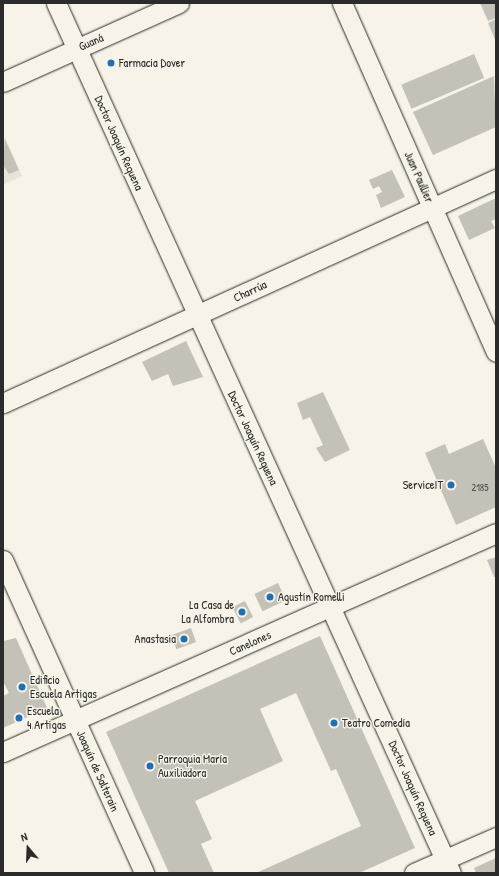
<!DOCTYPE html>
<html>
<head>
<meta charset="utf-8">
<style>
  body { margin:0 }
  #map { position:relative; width:499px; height:876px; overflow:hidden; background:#f7f3e8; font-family:"Patrick Hand",sans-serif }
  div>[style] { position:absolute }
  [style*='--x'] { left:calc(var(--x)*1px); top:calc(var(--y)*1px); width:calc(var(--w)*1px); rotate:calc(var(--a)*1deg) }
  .built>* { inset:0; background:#e8e4da }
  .building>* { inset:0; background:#c4c1b9; transform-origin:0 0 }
  .roads { filter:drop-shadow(0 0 1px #2b2b2b) drop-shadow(0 0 1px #2b2b2b) }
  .minor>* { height:19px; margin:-9.5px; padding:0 9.5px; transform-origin:9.5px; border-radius:9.5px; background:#f7f3e8 }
  .dots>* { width:11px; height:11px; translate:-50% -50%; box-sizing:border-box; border:2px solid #f7f3e8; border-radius:50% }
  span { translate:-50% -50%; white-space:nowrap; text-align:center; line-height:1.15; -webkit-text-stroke:3px #f7f3e8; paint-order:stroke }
  .number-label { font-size:10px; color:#51504e }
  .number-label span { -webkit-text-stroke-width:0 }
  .street-label { font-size:12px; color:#2b2b2b }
  .poi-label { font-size:12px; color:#2b2b2b }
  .left { translate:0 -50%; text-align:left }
  .right { translate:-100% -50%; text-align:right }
  .frame { position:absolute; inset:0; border:4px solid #2b2b2b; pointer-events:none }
  .north { position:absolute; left:8px; top:828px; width:40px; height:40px; -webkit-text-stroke:3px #f7f3e8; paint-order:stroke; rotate:341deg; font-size:11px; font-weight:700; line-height:16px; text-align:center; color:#2b2b2b }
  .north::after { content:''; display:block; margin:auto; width:14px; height:18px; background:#2b2b2b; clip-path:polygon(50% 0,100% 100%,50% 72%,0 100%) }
</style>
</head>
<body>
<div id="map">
  <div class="built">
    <div style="clip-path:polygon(3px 134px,22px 176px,3px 185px)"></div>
  </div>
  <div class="building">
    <div style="clip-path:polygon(480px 3px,496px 3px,496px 18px,488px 21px)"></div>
    <div style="clip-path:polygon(496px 19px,496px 42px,488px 23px)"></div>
    <div style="left:474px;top:54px;width:26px;height:79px;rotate:67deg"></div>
    <div style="clip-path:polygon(494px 76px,496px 127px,433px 155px,413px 112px)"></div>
    <div style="clip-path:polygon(5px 139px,19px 170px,9px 174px,3px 165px)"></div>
    <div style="clip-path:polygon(392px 170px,405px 197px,381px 208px,376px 195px,382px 192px,379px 186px,373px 189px,369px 180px)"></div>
    <div style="clip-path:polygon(496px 198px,496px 219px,491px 221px,495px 228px,469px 240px,458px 216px)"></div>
    <div style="clip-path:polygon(186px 341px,203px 377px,173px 386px,168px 374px,152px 381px,142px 362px)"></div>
    <div style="clip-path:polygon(323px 392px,350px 450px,325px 462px,316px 448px,323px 445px,310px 417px,303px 420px,297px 403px)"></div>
    <div style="clip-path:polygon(483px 439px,496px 468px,496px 507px,456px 525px,425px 453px,445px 444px,449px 454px)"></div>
    <div style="clip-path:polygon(496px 557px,496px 577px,494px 577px,487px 560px)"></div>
    <div style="left:278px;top:583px;width:19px;height:26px;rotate:65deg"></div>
    <div style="left:245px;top:601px;width:18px;height:14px;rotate:63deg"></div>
    <div style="left:191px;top:628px;width:15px;height:21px;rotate:70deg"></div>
    <div style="clip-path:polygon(320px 636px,415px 848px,359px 873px,256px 873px,361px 826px,336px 769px,331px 771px,296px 693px,260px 709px,283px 761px,195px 801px,212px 839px,201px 844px,214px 873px,169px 873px,106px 732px)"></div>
    <div style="clip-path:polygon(16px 638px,47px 708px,3px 728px,3px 696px,9px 693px,3px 681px,3px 641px)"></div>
    <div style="clip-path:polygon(496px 858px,496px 873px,476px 873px,474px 868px)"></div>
  </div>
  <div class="roads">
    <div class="minor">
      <div style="--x:56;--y:3;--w:955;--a:65.58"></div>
      <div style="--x:342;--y:3;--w:381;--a:66.2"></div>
      <div style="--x:3;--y:82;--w:193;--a:-24.2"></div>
      <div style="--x:3;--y:403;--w:542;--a:-24.44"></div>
      <div style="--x:3;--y:560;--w:343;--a:65.7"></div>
      <div style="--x:3;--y:752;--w:539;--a:-23.95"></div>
      <div style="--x:414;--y:873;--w:90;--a:-23.7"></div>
    </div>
  </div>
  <div class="dots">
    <div style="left:111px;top:63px;background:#1f6fb2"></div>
    <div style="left:451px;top:485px;background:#1f6fb2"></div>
    <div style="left:270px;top:597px;background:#1f6fb2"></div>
    <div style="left:242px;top:612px;background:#1f6fb2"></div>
    <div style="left:184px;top:639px;background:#1f6fb2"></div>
    <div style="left:22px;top:687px;background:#1f6fb2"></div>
    <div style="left:19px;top:718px;background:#1f6fb2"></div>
    <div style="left:334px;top:723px;background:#1f6fb2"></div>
    <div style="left:150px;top:766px;background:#1f6fb2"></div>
  </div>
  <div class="number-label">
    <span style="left:480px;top:488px">2185</span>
  </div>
  <div class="street-label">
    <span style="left:91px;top:42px;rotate:-24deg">Guaná</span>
    <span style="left:119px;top:143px;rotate:66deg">Doctor Joaquín Requena</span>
    <span style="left:419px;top:177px;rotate:66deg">Juan Paullier</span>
    <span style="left:250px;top:291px;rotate:-25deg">Charrúa</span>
    <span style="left:253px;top:438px;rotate:65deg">Doctor Joaquín Requena</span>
    <span style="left:250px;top:643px;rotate:-24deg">Canelones</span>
    <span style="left:98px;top:771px;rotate:66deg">Joaquín de Salterain</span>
    <span style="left:413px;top:788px;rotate:66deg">Doctor Joaquín Requena</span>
  </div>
  <div class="poi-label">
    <span class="left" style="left:119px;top:63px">Farmacia Dover</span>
    <span class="right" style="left:443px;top:485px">ServiceIT</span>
    <span class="left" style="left:278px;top:597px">Agustín Romelli</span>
    <span class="right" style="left:234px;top:612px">La Casa de<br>La Alfombra</span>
    <span class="right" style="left:176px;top:639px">Anastasia</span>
    <span class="left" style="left:30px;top:687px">Edificio<br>Escuela Artigas</span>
    <span class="left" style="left:27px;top:718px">Escuela<br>4 Artigas</span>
    <span class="left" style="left:342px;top:723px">Teatro Comedía</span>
    <span class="left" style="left:158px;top:766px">Parroquia María<br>Auxiliadora</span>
  </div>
  <div class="frame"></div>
  <div class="north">N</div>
</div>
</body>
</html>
